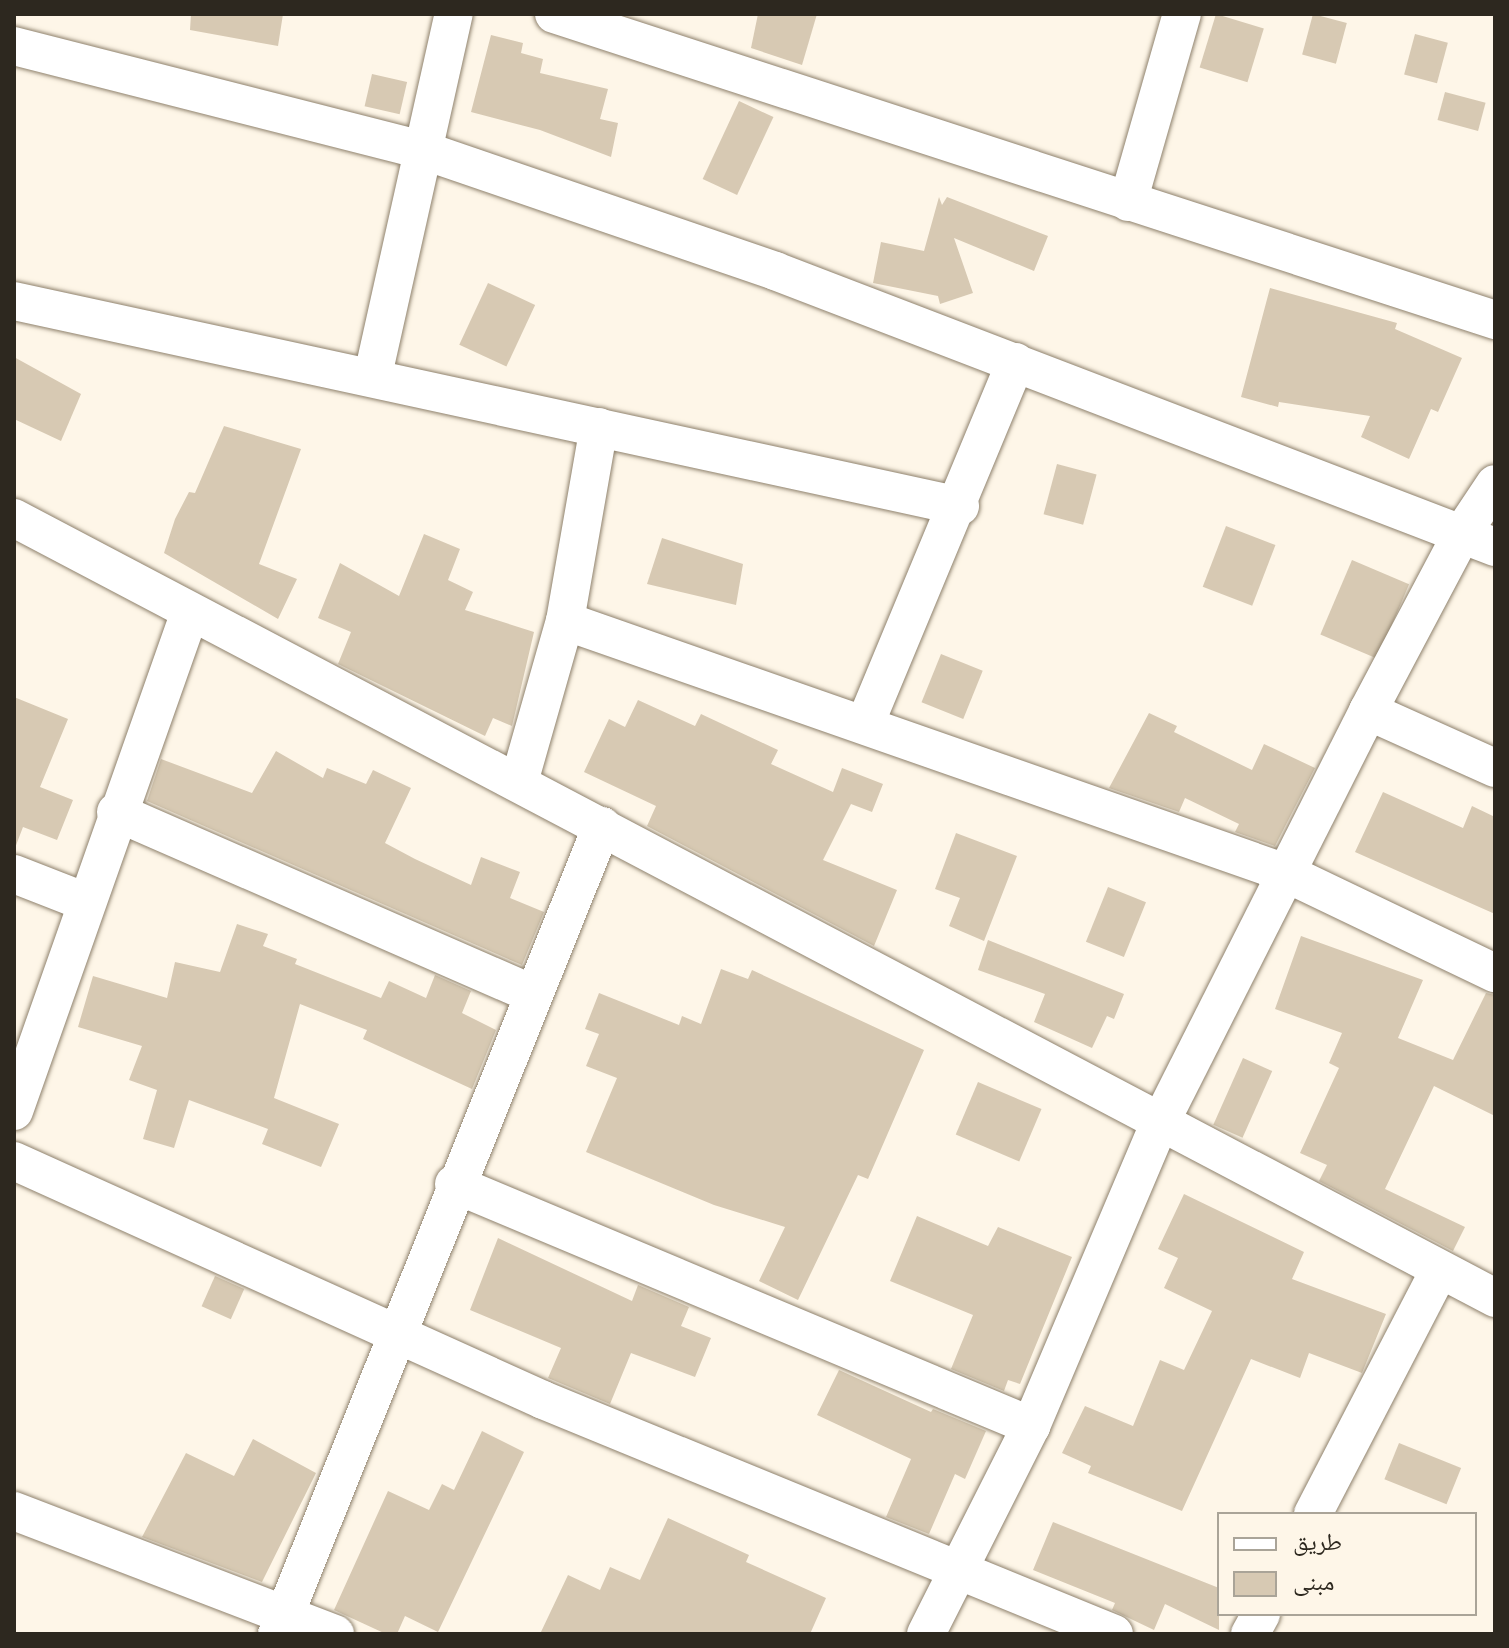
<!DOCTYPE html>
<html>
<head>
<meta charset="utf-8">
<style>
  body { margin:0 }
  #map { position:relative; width:1509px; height:1648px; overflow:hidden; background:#fef6e8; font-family:"Work Sans","Noto Naskh Arabic",sans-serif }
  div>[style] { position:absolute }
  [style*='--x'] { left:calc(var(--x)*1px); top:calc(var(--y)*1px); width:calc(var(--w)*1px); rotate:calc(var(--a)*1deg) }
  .building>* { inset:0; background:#d7c9b3; transform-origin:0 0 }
  .roads { filter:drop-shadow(0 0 2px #8e816c) drop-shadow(0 0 2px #8e816c) }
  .minor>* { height:38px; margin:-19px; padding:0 19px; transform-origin:19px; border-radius:19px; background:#fff }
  span { translate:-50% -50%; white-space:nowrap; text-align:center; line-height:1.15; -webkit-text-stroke:7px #fef6e8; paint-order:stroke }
  .frame { position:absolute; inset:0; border:16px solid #2d281f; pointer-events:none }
  .legend { position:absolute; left:1217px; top:1512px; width:260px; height:104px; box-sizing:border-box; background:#fef6e8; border:2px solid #aaa498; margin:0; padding:10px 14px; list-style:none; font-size:24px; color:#2d281f }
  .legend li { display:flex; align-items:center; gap:16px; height:40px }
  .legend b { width:40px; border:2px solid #aaa498 }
</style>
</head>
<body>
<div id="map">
  <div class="building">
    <div style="clip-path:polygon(191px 14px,283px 14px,278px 46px,190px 30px)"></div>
    <div style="clip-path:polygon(758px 14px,817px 14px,802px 65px,751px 48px)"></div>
    <div style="left:1216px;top:14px;width:50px;height:56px;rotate:17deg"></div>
    <div style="left:1313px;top:14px;width:35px;height:42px;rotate:15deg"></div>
    <div style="left:1415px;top:34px;width:34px;height:42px;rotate:15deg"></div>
    <div style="clip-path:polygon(491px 35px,523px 43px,521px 53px,543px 59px,540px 73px,608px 89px,600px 119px,618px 123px,611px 157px,540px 130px,471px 112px)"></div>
    <div style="left:372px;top:74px;width:36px;height:33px;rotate:13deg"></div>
    <div style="left:1445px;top:92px;width:42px;height:29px;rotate:15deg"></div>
    <div style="left:739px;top:101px;width:38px;height:86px;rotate:25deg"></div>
    <div style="clip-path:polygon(939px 197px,942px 205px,947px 197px,1048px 236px,1034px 271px,954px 238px,973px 293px,940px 304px,938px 296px,873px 283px,881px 242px,924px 251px)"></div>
    <div style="left:488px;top:283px;width:52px;height:68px;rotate:25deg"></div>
    <div style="clip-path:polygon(1270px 288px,1397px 323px,1395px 329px,1462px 358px,1438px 412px,1431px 409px,1409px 459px,1361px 437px,1370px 416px,1279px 402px,1278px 407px,1241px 397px)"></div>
    <div style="clip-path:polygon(14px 357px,81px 394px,61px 441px,14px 419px)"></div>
    <div style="clip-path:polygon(224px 426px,301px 449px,259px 564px,297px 579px,278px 619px,164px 553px,175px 519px,189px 492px,195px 493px)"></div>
    <div style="left:1057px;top:464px;width:41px;height:52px;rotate:15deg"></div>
    <div style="left:1226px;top:526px;width:53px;height:65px;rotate:21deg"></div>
    <div style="clip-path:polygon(424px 534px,460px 549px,448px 580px,473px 592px,465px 610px,534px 632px,512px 726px,493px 718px,485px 736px,338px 664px,351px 632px,318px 618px,340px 563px,399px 596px)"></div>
    <div style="clip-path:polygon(662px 538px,743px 564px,736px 605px,647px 584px)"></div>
    <div style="left:1352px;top:560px;width:62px;height:81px;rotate:23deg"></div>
    <div style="left:941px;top:654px;width:45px;height:52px;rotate:22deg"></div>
    <div style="clip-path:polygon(14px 697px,68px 719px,40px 787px,73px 800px,57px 840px,23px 827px,15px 848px)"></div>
    <div style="clip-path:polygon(638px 700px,695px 726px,701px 714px,778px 750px,771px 764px,833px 792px,842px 768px,883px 784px,872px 812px,851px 804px,823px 860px,897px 890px,874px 946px,647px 826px,656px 806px,584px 772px,609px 719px,625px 727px)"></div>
    <div style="clip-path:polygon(1149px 713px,1177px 726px,1174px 732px,1252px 770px,1264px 744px,1315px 768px,1275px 846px,1235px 832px,1239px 824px,1185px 798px,1179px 812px,1109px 788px)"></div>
    <div style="clip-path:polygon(276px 751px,323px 778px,327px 768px,366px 784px,373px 770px,411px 788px,385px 843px,415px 859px,471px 885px,481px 857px,520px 872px,510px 898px,544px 912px,522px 965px,147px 801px,161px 759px,252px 793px)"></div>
    <div style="clip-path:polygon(1383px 792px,1463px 828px,1472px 806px,1495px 817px,1495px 914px,1355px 852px)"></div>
    <div style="clip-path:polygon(956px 833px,1017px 856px,984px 941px,949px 926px,960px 898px,935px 889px)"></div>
    <div style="left:1108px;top:887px;width:41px;height:59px;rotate:22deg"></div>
    <div style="clip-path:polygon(237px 924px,268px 934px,263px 946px,297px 959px,295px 964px,381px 998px,389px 981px,426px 998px,435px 975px,471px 991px,462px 1013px,496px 1030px,472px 1089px,363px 1039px,367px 1030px,300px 1004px,274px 1098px,339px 1124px,321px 1167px,262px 1144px,268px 1129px,189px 1100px,174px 1148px,143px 1139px,157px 1090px,129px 1080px,142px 1046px,78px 1027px,93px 976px,167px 998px,175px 962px,220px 972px)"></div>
    <div style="clip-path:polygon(1301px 936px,1423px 980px,1398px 1038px,1453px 1060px,1486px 993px,1495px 995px,1495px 1116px,1434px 1086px,1385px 1189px,1465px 1227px,1453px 1251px,1319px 1181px,1327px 1165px,1300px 1153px,1339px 1068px,1329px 1063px,1342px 1033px,1275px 1009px)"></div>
    <div style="clip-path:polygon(988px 940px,1124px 994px,1114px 1019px,1107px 1016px,1092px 1048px,1034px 1022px,1045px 994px,978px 970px)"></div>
    <div style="clip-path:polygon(721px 969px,748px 979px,752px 970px,924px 1050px,868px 1179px,858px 1175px,798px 1300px,759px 1281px,785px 1227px,714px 1205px,586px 1152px,617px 1078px,586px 1066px,599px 1034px,585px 1029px,599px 993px,679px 1025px,682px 1016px,701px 1024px)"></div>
    <div style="left:1243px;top:1058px;width:32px;height:73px;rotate:24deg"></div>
    <div style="left:978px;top:1082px;width:69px;height:57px;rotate:23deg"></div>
    <div style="clip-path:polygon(1184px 1194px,1304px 1252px,1292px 1279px,1386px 1314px,1362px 1373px,1309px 1353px,1300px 1378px,1251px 1359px,1182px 1511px,1088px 1473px,1091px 1466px,1062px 1453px,1085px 1406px,1133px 1426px,1160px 1360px,1184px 1370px,1212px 1311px,1164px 1288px,1178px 1258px,1158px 1249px)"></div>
    <div style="clip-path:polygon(917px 1216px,988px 1246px,998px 1227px,1072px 1257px,1020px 1384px,1008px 1380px,1004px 1391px,951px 1369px,973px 1315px,890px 1281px)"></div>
    <div style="clip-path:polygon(498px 1238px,632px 1301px,638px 1285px,689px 1307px,681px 1326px,711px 1338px,695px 1377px,631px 1353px,610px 1404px,548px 1378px,561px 1348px,470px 1310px)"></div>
    <div style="left:215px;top:1276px;width:32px;height:33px;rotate:24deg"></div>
    <div style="clip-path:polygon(839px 1370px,931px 1412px,933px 1409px,986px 1431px,965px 1479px,955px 1474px,929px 1534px,886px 1517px,911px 1459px,817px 1415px)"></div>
    <div style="clip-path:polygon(482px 1431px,524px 1452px,438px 1632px,405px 1616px,397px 1634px,386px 1634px,334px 1610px,388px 1491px,429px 1510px,442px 1484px,454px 1490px)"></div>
    <div style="clip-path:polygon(253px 1439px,316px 1473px,262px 1582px,142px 1537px,186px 1453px,234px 1476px)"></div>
    <div style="left:1399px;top:1443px;width:67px;height:39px;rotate:22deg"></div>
    <div style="clip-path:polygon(668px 1518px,749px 1555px,746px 1562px,826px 1598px,810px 1634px,540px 1634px,568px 1575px,600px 1590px,610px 1567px,640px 1580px)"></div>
    <div style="clip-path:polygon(1053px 1522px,1219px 1588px,1219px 1630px,1165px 1604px,1154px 1630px,1112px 1610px,1115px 1603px,1033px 1570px)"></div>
  </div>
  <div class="roads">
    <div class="minor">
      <div style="--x:554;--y:14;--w:990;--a:18.01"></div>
      <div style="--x:14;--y:46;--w:424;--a:14.3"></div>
      <div style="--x:425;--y:151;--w:370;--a:18.9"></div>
      <div style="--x:775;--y:271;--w:771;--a:20.97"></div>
      <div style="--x:1128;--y:202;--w:196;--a:-74"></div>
      <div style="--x:14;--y:301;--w:968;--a:12.23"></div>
      <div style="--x:373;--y:375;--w:370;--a:-77.4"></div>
      <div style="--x:14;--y:518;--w:1674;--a:27.77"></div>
      <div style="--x:565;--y:621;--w:764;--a:19.27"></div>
      <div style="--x:1286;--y:873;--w:232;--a:25.6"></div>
      <div style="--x:1368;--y:711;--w:139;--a:24.2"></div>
      <div style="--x:865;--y:724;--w:392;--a:-67.4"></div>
      <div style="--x:519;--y:782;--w:167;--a:-74.1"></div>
      <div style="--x:565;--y:621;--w:197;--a:-80.1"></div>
      <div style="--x:116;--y:812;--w:455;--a:23.6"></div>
      <div style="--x:14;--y:874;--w:77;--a:21.3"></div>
      <div style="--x:14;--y:1111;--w:529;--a:-70.57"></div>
      <div style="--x:14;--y:1161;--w:580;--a:24.31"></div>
      <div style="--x:543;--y:1400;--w:617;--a:22.28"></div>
      <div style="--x:454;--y:1184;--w:626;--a:22.75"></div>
      <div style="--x:14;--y:1511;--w:344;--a:21"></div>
      <div style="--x:1313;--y:1514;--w:274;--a:-62.6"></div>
      <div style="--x:277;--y:1634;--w:871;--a:-68.09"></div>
      <div style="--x:926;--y:1634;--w:233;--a:-63.2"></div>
      <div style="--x:1031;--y:1426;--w:327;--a:-67"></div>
      <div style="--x:1159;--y:1125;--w:464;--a:-63.2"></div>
      <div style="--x:1368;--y:711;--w:199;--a:-62.1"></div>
      <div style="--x:1461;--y:535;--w:61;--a:-56.3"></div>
      <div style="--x:1250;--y:1634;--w:23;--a:-61"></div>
    </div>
  </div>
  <div class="frame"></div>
  <ul class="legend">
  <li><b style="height:10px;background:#fff"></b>طريق</li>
  <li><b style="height:22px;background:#d7c9b3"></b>مبنى</li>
  </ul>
</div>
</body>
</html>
